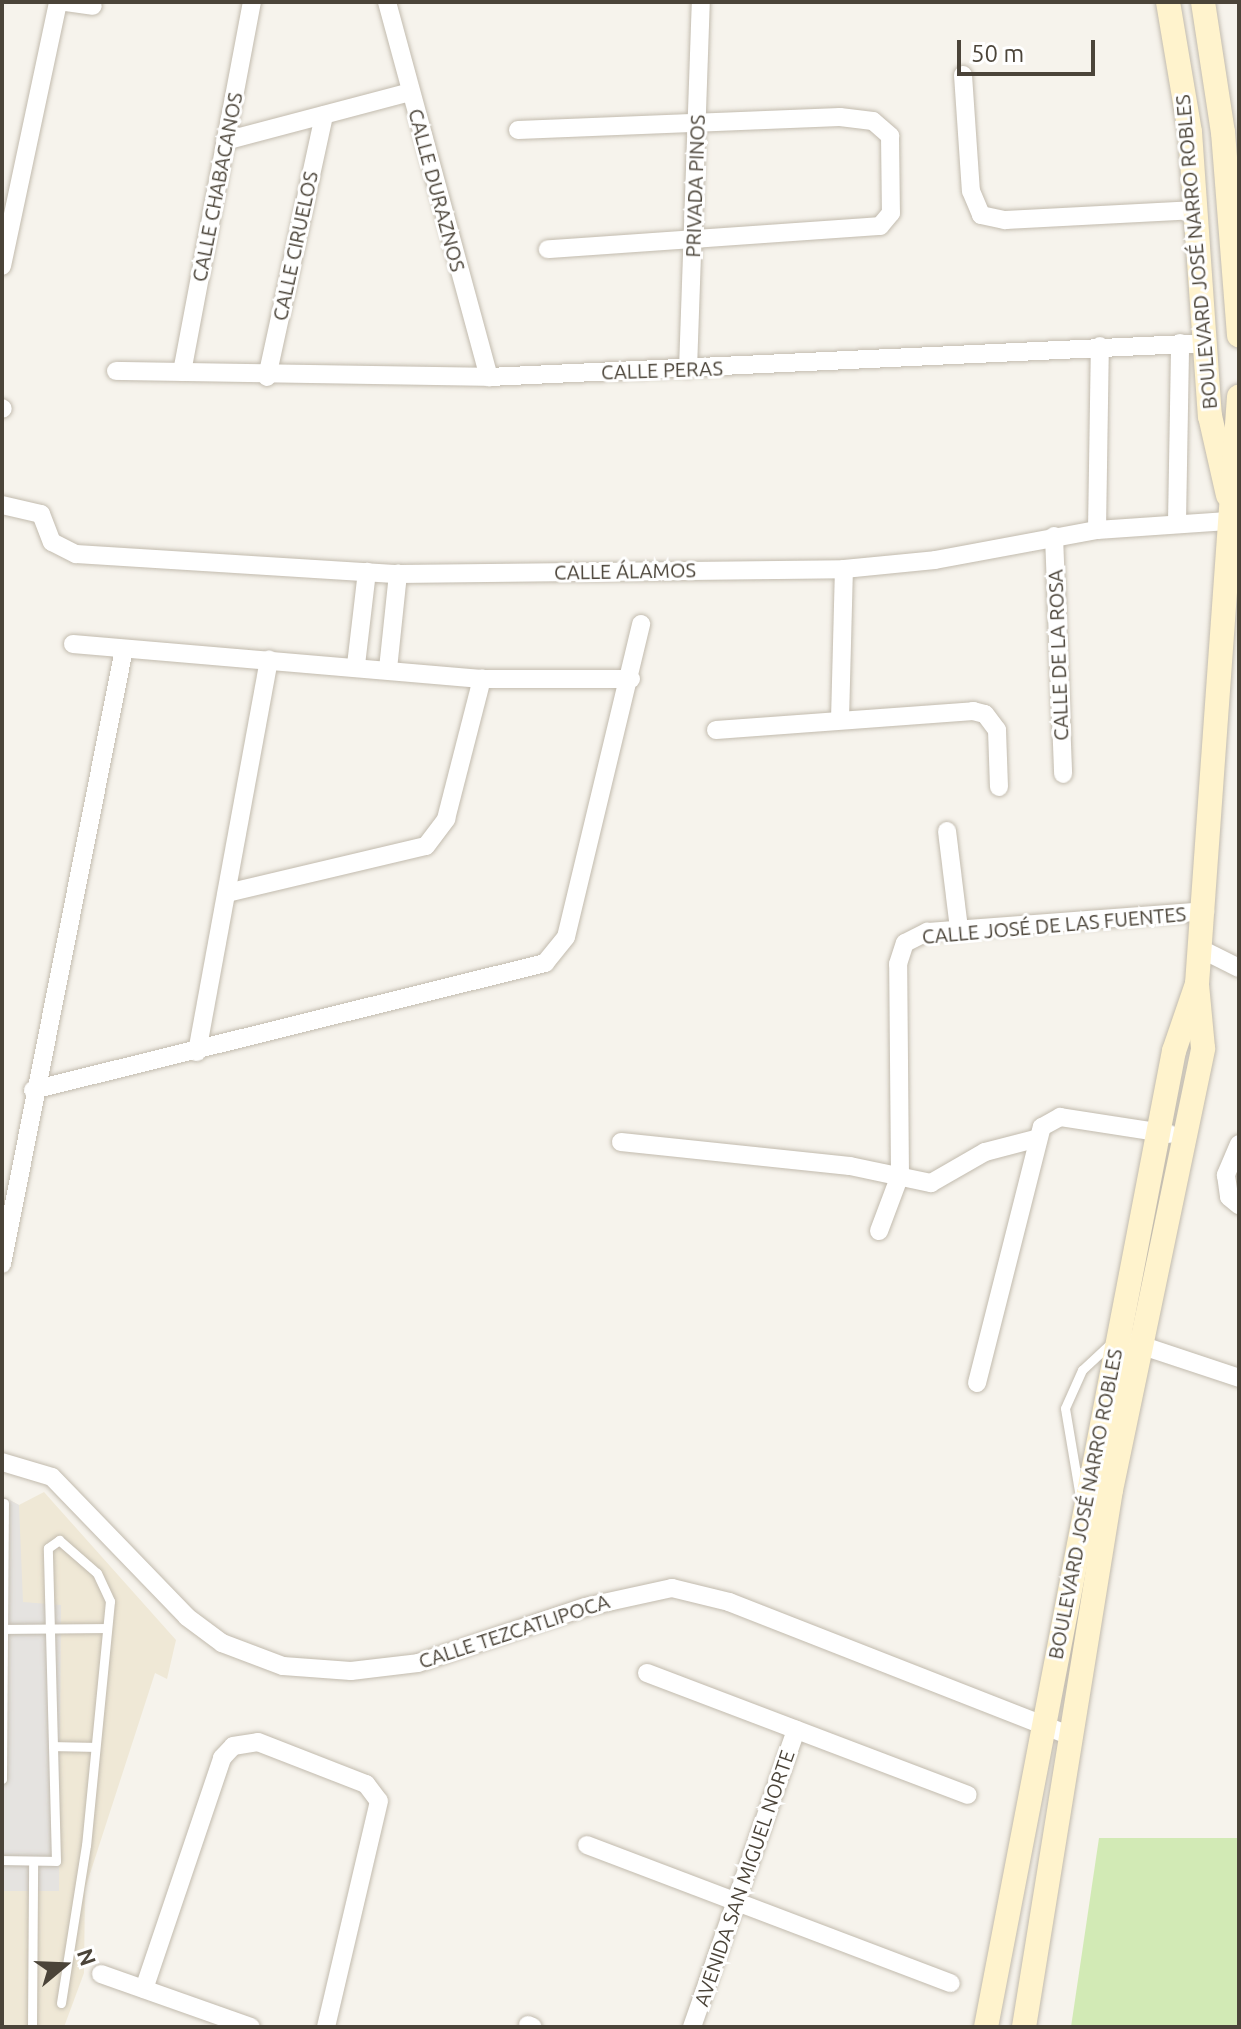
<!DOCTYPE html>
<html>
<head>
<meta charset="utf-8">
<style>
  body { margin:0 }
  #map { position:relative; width:1241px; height:2029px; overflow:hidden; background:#f6f3ec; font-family:Ubuntu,sans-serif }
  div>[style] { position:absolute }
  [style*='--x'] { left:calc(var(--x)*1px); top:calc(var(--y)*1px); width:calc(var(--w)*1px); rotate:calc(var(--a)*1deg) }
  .education>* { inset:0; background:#efe8d6 }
  .green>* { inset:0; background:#d2eab5 }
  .parking>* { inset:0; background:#e5e3e0 }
  .roads { filter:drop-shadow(0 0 2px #c2bbae) drop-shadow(0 0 2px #c2bbae) }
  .lane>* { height:9px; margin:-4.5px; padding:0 4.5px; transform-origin:4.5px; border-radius:4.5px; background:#fff }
  .street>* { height:18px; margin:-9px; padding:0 9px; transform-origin:9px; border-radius:9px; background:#fff }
  .secondary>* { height:24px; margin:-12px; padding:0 12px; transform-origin:12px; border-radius:12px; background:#fff3cd }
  span { translate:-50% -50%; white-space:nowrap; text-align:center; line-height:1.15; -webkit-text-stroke:6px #fff; paint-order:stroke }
  .street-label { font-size:20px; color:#4b4439 }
  .frame { position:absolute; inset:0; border:4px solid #4b4439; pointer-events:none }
  .north { position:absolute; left:24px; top:1925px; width:80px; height:80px; -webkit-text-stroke:6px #fff; paint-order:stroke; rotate:71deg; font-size:22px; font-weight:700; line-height:32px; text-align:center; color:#4b4439 }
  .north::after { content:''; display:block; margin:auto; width:28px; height:36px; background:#4b4439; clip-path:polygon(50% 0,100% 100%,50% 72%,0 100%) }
  .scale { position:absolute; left:957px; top:40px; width:138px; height:36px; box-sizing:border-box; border:4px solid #4b4439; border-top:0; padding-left:10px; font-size:24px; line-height:28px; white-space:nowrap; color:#4b4439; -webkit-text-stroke:6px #fff; paint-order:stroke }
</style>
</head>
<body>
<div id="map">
  <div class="education">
    <div style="clip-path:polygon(44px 1492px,176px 1640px,167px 1679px,155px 1673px,85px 1889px,84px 1973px,64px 2027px,2px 2027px,2px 1496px,19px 1505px)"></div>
  </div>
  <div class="green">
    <div style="clip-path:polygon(1099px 1838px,1239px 1838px,1239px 2027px,1071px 2027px)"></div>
  </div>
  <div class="parking">
    <div style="clip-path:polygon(2px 1496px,19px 1505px,23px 1602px,61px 1605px,59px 1891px,2px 1891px)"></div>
  </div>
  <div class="roads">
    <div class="lane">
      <div style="--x:1080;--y:1497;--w:90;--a:-99.6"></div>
      <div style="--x:1065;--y:1408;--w:42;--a:-65.9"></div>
      <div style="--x:1082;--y:1370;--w:40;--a:-43"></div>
      <div style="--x:2;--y:1629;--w:105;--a:-0.5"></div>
      <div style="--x:53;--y:1746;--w:41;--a:1.4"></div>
      <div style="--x:2;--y:1779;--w:276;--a:-89.6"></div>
      <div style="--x:2;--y:1860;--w:54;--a:1.1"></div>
      <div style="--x:56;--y:1861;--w:313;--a:-91.5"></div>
      <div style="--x:48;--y:1548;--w:14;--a:-36"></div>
      <div style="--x:59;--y:1540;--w:50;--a:41"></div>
      <div style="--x:97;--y:1573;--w:31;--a:65"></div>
      <div style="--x:110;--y:1601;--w:245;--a:95.6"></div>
      <div style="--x:86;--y:1845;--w:160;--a:99"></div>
      <div style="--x:32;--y:2027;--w:162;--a:-89.6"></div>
    </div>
    <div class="street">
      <div style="--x:66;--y:2;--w:27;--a:8"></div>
      <div style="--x:387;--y:2;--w:389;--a:74.8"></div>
      <div style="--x:963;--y:75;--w:116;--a:86.1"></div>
      <div style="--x:971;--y:191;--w:26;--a:67"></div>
      <div style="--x:981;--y:215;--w:25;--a:12"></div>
      <div style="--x:1005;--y:220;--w:192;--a:-3"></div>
      <div style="--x:518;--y:130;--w:322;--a:-2.3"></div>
      <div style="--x:840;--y:117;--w:33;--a:7"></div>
      <div style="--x:873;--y:121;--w:23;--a:41"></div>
      <div style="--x:890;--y:136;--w:77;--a:89.3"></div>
      <div style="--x:891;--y:213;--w:17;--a:130"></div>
      <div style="--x:880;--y:226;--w:333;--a:176"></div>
      <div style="--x:225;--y:141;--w:191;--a:-14.8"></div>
      <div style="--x:2;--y:266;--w:270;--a:-78"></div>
      <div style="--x:688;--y:369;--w:367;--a:-88"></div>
      <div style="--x:116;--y:371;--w:373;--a:0.9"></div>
      <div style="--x:489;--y:377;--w:719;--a:-2.71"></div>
      <div style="--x:182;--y:372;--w:377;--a:-79.3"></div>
      <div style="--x:267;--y:377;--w:268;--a:-77.7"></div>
      <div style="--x:2;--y:408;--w:1;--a:45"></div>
      <div style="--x:2;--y:505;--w:40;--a:13"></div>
      <div style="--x:41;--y:514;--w:30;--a:69"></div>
      <div style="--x:52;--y:542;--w:27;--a:27"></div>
      <div style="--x:76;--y:554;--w:323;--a:3.6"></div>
      <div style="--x:398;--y:574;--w:446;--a:-0.6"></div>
      <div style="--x:844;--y:569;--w:91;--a:-5.6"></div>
      <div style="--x:935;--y:560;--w:165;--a:-10.5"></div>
      <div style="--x:1097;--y:530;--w:131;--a:-3.9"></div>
      <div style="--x:1177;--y:522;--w:179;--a:-89"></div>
      <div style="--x:1097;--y:530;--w:184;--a:-89.1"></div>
      <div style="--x:1054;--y:536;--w:238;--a:87.8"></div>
      <div style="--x:73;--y:644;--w:410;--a:4.9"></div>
      <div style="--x:482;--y:679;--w:149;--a:0"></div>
      <div style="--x:356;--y:665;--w:94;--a:-83.3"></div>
      <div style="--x:388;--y:669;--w:96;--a:-84"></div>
      <div style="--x:840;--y:720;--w:151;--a:-88.5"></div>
      <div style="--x:716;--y:730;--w:258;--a:-4.2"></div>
      <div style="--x:973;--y:711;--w:12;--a:14"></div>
      <div style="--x:985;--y:714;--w:20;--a:53"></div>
      <div style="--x:997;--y:730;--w:57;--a:88"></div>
      <div style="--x:947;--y:831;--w:99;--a:83"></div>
      <div style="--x:227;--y:893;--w:204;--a:-13.3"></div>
      <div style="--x:426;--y:846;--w:34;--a:-53"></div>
      <div style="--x:446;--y:819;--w:145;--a:-75.6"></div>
      <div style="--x:1201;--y:949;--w:42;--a:26.6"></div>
      <div style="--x:197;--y:1052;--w:399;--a:-79.6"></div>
      <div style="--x:33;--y:1090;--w:528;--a:-13.93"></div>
      <div style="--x:545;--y:963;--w:33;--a:-51"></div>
      <div style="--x:566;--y:937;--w:322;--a:-76.5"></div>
      <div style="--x:621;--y:1142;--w:230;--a:6"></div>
      <div style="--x:850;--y:1166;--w:83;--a:11.9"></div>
      <div style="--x:931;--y:1183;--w:62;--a:-29.9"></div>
      <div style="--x:985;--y:1152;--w:52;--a:-14.6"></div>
      <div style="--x:1239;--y:1144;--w:34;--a:113"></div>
      <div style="--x:1226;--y:1175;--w:22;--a:82"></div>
      <div style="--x:1229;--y:1197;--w:13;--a:39"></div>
      <div style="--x:879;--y:1231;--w:60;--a:-69.4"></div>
      <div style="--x:900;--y:1175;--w:211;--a:-90.5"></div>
      <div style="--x:898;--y:964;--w:22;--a:-72"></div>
      <div style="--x:905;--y:943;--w:25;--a:-27"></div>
      <div style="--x:927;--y:932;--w:279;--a:-4.3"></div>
      <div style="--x:2;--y:1264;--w:627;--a:-78.78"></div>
      <div style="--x:1131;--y:1342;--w:114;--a:18.4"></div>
      <div style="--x:977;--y:1383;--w:264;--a:-75.8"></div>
      <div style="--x:1042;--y:1127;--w:21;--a:-29"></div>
      <div style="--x:1060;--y:1117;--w:111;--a:8.8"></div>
      <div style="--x:2;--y:1462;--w:52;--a:16.7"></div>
      <div style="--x:52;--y:1477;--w:194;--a:46"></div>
      <div style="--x:187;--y:1617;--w:44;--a:36.6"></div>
      <div style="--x:222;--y:1643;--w:65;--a:20.7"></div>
      <div style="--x:283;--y:1666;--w:68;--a:4.2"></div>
      <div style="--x:351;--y:1671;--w:67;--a:-6.8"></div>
      <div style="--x:418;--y:1663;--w:176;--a:-18.5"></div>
      <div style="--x:585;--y:1607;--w:89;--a:-12.3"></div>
      <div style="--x:672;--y:1588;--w:59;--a:13.8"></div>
      <div style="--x:729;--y:1602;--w:370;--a:21.4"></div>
      <div style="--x:647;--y:1673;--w:343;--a:20.8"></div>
      <div style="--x:587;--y:1845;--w:389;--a:20.8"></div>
      <div style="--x:101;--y:1974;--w:159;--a:19.5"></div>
      <div style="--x:144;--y:1989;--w:244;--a:-71.3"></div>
      <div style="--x:222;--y:1758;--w:16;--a:-47"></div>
      <div style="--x:233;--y:1746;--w:25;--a:-9"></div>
      <div style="--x:258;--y:1742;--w:116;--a:21.3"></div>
      <div style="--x:366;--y:1784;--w:21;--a:53"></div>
      <div style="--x:379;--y:1801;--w:232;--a:103.2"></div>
      <div style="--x:528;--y:2025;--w:5;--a:22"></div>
      <div style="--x:692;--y:2027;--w:315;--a:-70.7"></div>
    </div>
    <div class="secondary">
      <div style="--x:1168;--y:2;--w:132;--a:80.4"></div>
      <div style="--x:1190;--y:132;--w:285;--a:86"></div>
      <div style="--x:1210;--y:416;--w:81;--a:77.2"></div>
      <div style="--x:1203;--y:2;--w:132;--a:81.3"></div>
      <div style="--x:1223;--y:132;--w:204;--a:85.5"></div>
      <div style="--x:986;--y:2027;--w:994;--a:-79.1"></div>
      <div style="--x:1174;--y:1051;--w:71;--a:-71.1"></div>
      <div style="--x:1197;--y:984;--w:589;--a:-85.91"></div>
      <div style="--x:1024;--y:2027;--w:544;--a:-80.8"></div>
      <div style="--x:1111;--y:1490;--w:451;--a:-78.2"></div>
      <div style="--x:1203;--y:1048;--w:64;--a:-95.4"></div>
    </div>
  </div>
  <div class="street-label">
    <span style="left:695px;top:186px;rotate:-88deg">PRIVADA PINOS</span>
    <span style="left:217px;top:187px;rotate:-79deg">CALLE CHABACANOS</span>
    <span style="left:437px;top:190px;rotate:75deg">CALLE DURAZNOS</span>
    <span style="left:295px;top:246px;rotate:-78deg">CALLE CIRUELOS</span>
    <span style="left:1196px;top:252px;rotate:-95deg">BOULEVARD JOSÉ NARRO ROBLES</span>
    <span style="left:662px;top:370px;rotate:-2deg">CALLE PERAS</span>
    <span style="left:625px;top:571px;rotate:-1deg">CALLE ÁLAMOS</span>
    <span style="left:1058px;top:655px;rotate:-92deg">CALLE DE LA ROSA</span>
    <span style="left:1054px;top:925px;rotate:-5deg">CALLE JOSÉ DE LAS FUENTES</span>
    <span style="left:1085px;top:1504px;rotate:-79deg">BOULEVARD JOSÉ NARRO ROBLES</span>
    <span style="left:514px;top:1631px;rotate:-18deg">CALLE TEZCATLIPOCA</span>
    <span style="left:744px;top:1878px;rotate:-71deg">AVENIDA SAN MIGUEL NORTE</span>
  </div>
  <div class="frame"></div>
  <div class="north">N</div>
  <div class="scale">50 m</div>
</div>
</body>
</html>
